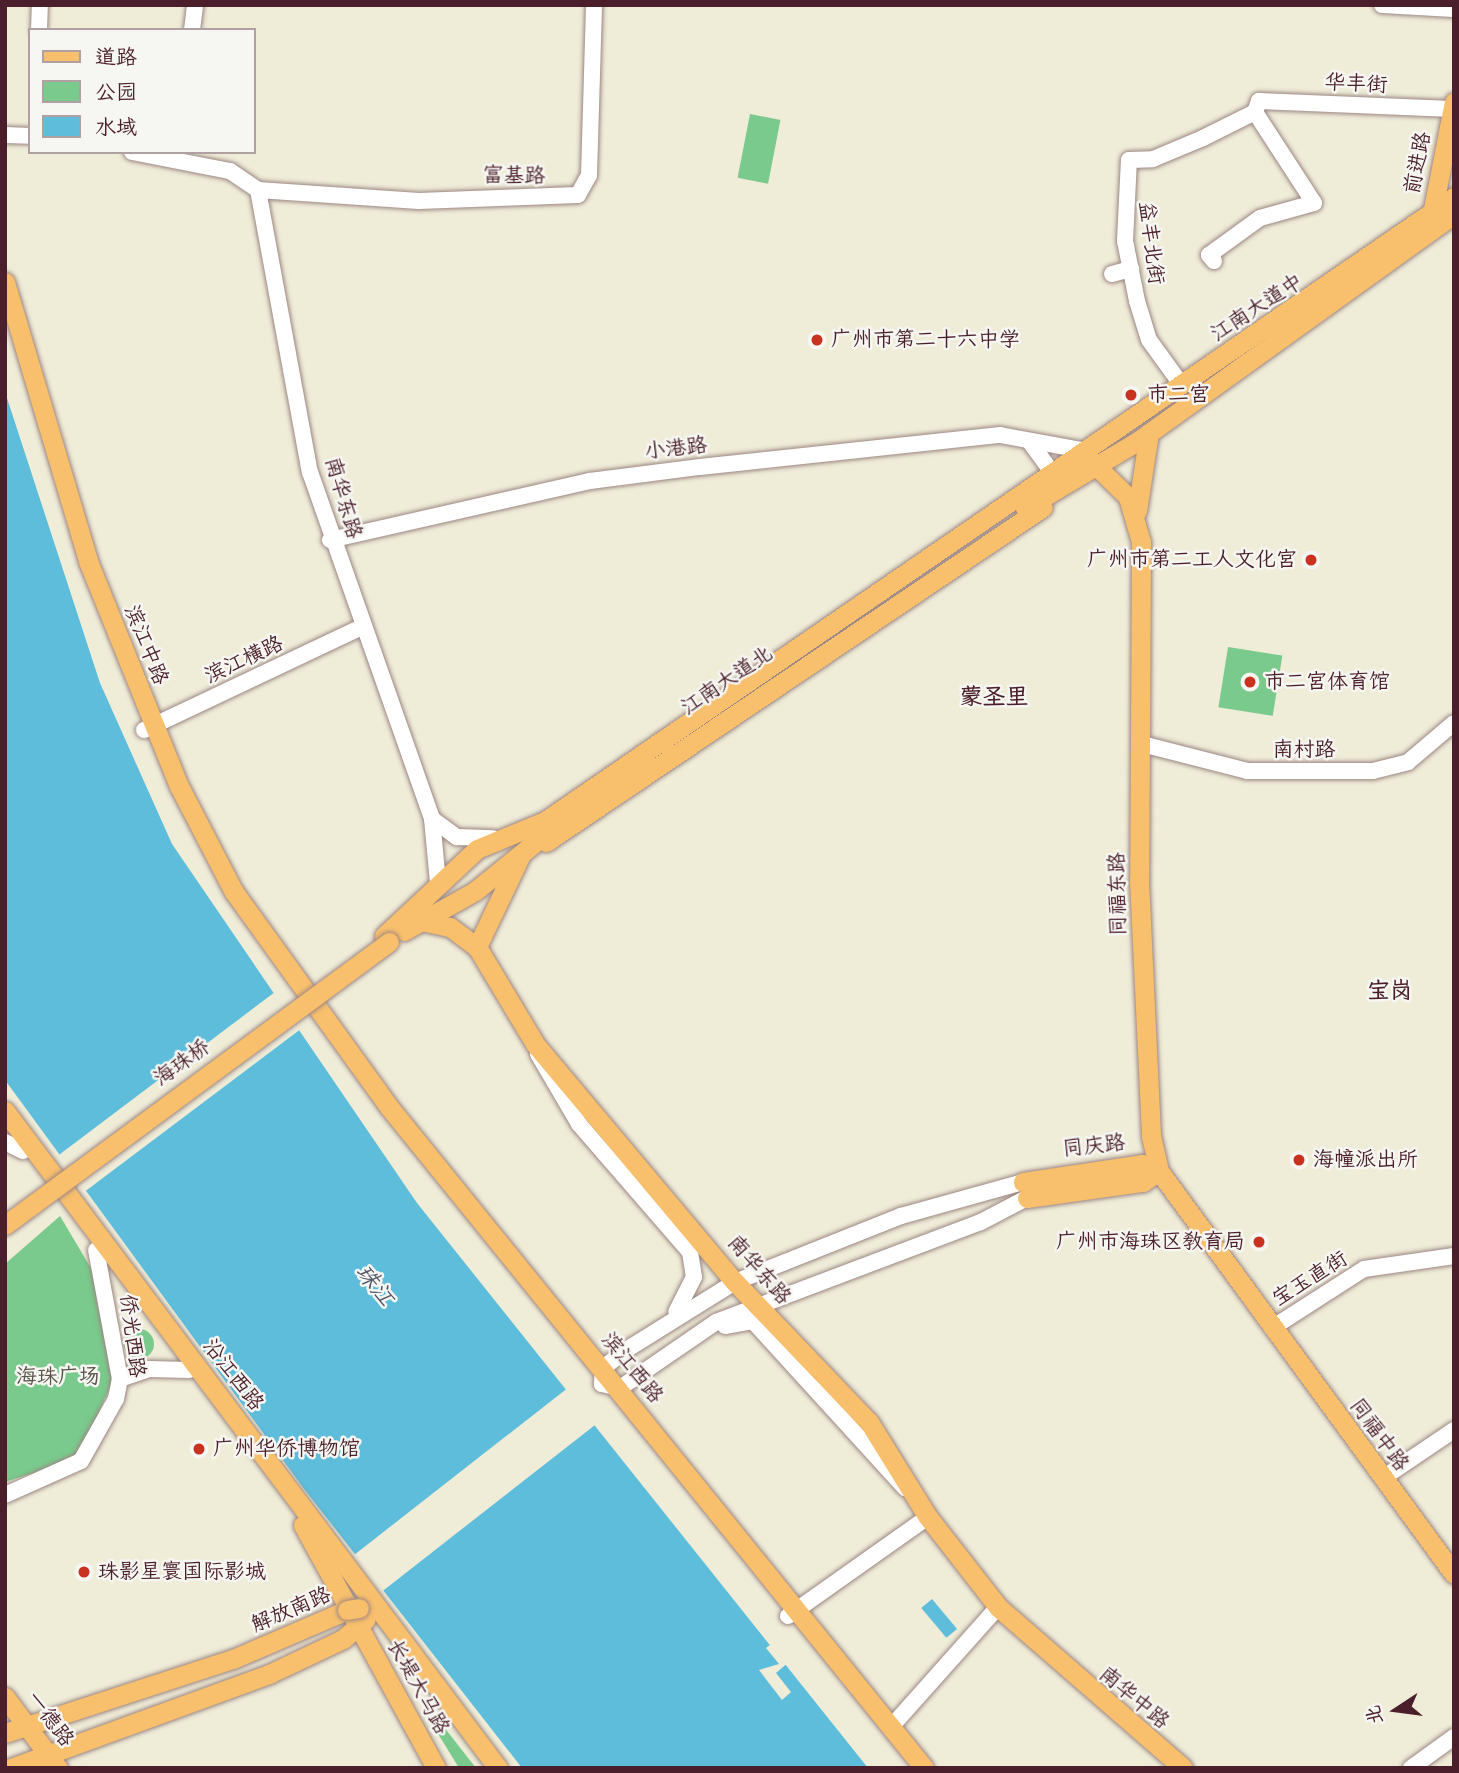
<!DOCTYPE html>
<html>
<head>
<meta charset="utf-8">
<style>
  body { margin:0 }
  #map { position:relative; width:1459px; height:1773px; overflow:hidden; background:#efecd8; font-family:Mynerve,"LXGW WenKai TC",sans-serif }
  div>[style] { position:absolute }
  [style*='--x'] { left:calc(var(--x)*1px); top:calc(var(--y)*1px); width:calc(var(--w)*1px); rotate:calc(var(--a)*1deg) }
  .green>* { inset:0; background:#79ca8c; transform-origin:0 0 }
  .round { border-radius:50% }
  .water>* { inset:0; background:#5dbddb; transform-origin:0 0 }
  .pier>* { inset:0; background:#efecd8; transform-origin:0 0 }
  .roads { filter:drop-shadow(0 0 2px #9c8682) drop-shadow(0 0 2px #9c8682) }
  .minor>* { height:16px; margin:-8px; padding:0 8px; transform-origin:8px; border-radius:8px; background:#fff }
  .major>* { height:19px; margin:-9.5px; padding:0 9.5px; transform-origin:9.5px; border-radius:9.5px; background:#f8bf6c }
  .bridges { filter:drop-shadow(0 0 2px #9c8682) drop-shadow(0 0 2px #9c8682) }
  .major-bridge>* { height:19px; margin:-9.5px; padding:0 9.5px; transform-origin:9.5px; border-radius:9.5px; background:#f8bf6c }
  .dots>* { width:19px; height:19px; translate:-50% -50%; box-sizing:border-box; border:4px solid #f6f6f2; border-radius:50% }
  span { translate:-50% -50%; white-space:nowrap; text-align:center; line-height:1.15; -webkit-text-stroke:5px #f6f6f2; paint-order:stroke }
  .street-label { font-size:21px; color:#4a1f2b }
  .poi-label { font-size:21px; color:#4a1f2b }
  .left { translate:0 -50%; text-align:left }
  .right { translate:-100% -50%; text-align:right }
  .park-label { font-size:21px; color:#585248 }
  .neighbourhood-label { font-size:23px; color:#4a1f2b; font-weight:700 }
  .water-label { font-size:23px; color:#515669; font-style:italic }
  .frame { position:absolute; inset:0; border:7px solid #4a1f2b; pointer-events:none }
  .legend { position:absolute; left:28px; top:28px; width:228px; height:126px; box-sizing:border-box; background:#f6f6f2; border:2px solid #b1a0a2; margin:0; padding:9px 12px; list-style:none; font-size:21px; color:#4a1f2b }
  .legend li { display:flex; align-items:center; gap:14px; height:35px }
  .legend b { width:35px; border:2px solid #b1a0a2 }
  .north { position:absolute; left:1361px; top:1675px; width:70px; height:70px; -webkit-text-stroke:5px #f6f6f2; paint-order:stroke; rotate:257deg; font-size:19px; font-weight:700; line-height:28px; text-align:center; color:#4a1f2b }
  .north::after { content:''; display:block; margin:auto; width:24px; height:32px; background:#4a1f2b; clip-path:polygon(50% 0,100% 100%,50% 72%,0 100%) }
</style>
</head>
<body>
<div id="map">
  <div class="green">
    <div style="left:750px;top:114px;width:31px;height:65px;rotate:11deg"></div>
    <div style="left:1228px;top:647px;width:55px;height:61px;rotate:9deg"></div>
    <div style="clip-path:polygon(60px 1216px,95px 1275px,113px 1381px,83px 1447px,68px 1462px,5px 1482px,5px 1264px)"></div>
    <div class="round" style="left:124px;top:1329px;width:30px;height:30px"></div>
    <div style="clip-path:polygon(429px 1708px,476px 1768px,459px 1768px,424px 1711px)"></div>
  </div>
  <div class="water">
    <div style="clip-path:polygon(5px 392px,100px 683px,172px 844px,417px 1203px,868px 1768px,522px 1768px,304px 1489px,5px 1080px)"></div>
    <div style="left:932px;top:1599px;width:39px;height:14px;rotate:50deg"></div>
  </div>
  <div class="pier">
    <div style="left:275px;top:992px;width:45px;height:274px;rotate:53deg"></div>
    <div style="left:569px;top:1387px;width:46px;height:276px;rotate:52deg"></div>
    <div style="clip-path:polygon(775px 1641px,790px 1661px,776px 1673px,791px 1692px,782px 1700px,759px 1670px,779px 1664px,766px 1648px)"></div>
  </div>
  <div class="roads">
    <div class="minor">
      <div style="--x:1382;--y:5;--w:72;--a:3.2"></div>
      <div style="--x:39;--y:30;--w:25;--a:-88"></div>
      <div style="--x:192;--y:30;--w:25;--a:-83"></div>
      <div style="--x:5;--y:135;--w:25;--a:2"></div>
      <div style="--x:132;--y:152;--w:100;--a:11"></div>
      <div style="--x:230;--y:171;--w:34;--a:34"></div>
      <div style="--x:258;--y:190;--w:287;--a:79.6"></div>
      <div style="--x:310;--y:472;--w:368;--a:70.6"></div>
      <div style="--x:432;--y:819;--w:63;--a:84.6"></div>
      <div style="--x:258;--y:190;--w:161;--a:3.9"></div>
      <div style="--x:419;--y:201;--w:159;--a:-2.2"></div>
      <div style="--x:578;--y:195;--w:23;--a:-61"></div>
      <div style="--x:589;--y:175;--w:170;--a:-88.3"></div>
      <div style="--x:1214;--y:261;--w:8;--a:-130"></div>
      <div style="--x:1209;--y:255;--w:63;--a:-36"></div>
      <div style="--x:1260;--y:218;--w:56;--a:-15.5"></div>
      <div style="--x:1314;--y:203;--w:108;--a:-123"></div>
      <div style="--x:1112;--y:274;--w:20;--a:-15"></div>
      <div style="--x:1181;--y:384;--w:54;--a:-126"></div>
      <div style="--x:1149;--y:340;--w:41;--a:-107.1"></div>
      <div style="--x:1137;--y:301;--w:61;--a:-101.3"></div>
      <div style="--x:1125;--y:241;--w:81;--a:-87.2"></div>
      <div style="--x:1129;--y:160;--w:24;--a:-2"></div>
      <div style="--x:1153;--y:159;--w:54;--a:-22.8"></div>
      <div style="--x:1203;--y:138;--w:58;--a:-26.6"></div>
      <div style="--x:1255;--y:112;--w:12;--a:-70"></div>
      <div style="--x:1259;--y:101;--w:193;--a:2.4"></div>
      <div style="--x:1030;--y:442;--w:37;--a:54"></div>
      <div style="--x:330;--y:540;--w:267;--a:-12.8"></div>
      <div style="--x:590;--y:481;--w:111;--a:-7.3"></div>
      <div style="--x:700;--y:467;--w:302;--a:-6.1"></div>
      <div style="--x:1000;--y:435;--w:82;--a:10.5"></div>
      <div style="--x:144;--y:730;--w:241;--a:-25.3"></div>
      <div style="--x:1142;--y:744;--w:108;--a:14.4"></div>
      <div style="--x:1247;--y:771;--w:126;--a:0"></div>
      <div style="--x:1373;--y:771;--w:36;--a:-14"></div>
      <div style="--x:1408;--y:762;--w:60;--a:-40.3"></div>
      <div style="--x:432;--y:819;--w:31;--a:36"></div>
      <div style="--x:457;--y:837;--w:36;--a:2"></div>
      <div style="--x:538;--y:1054;--w:81;--a:59.6"></div>
      <div style="--x:579;--y:1124;--w:169;--a:49.1"></div>
      <div style="--x:690;--y:1252;--w:25;--a:81"></div>
      <div style="--x:694;--y:1277;--w:39;--a:117"></div>
      <div style="--x:5;--y:1142;--w:20;--a:27"></div>
      <div style="--x:1023;--y:1182;--w:127;--a:164.4"></div>
      <div style="--x:901;--y:1216;--w:179;--a:158.3"></div>
      <div style="--x:735;--y:1282;--w:128;--a:148"></div>
      <div style="--x:626;--y:1350;--w:29;--a:142"></div>
      <div style="--x:603;--y:1368;--w:16;--a:94"></div>
      <div style="--x:602;--y:1384;--w:18;--a:13"></div>
      <div style="--x:620;--y:1388;--w:116;--a:-34.5"></div>
      <div style="--x:716;--y:1322;--w:283;--a:-20.7"></div>
      <div style="--x:981;--y:1222;--w:52;--a:-27.6"></div>
      <div style="--x:725;--y:1326;--w:28;--a:-10"></div>
      <div style="--x:753;--y:1321;--w:226;--a:47.7"></div>
      <div style="--x:1272;--y:1328;--w:109;--a:-32.7"></div>
      <div style="--x:1364;--y:1269;--w:91;--a:-8.2"></div>
      <div style="--x:120;--y:1379;--w:31;--a:-19"></div>
      <div style="--x:149;--y:1369;--w:40;--a:1.4"></div>
      <div style="--x:1383;--y:1478;--w:86;--a:-34.1"></div>
      <div style="--x:5;--y:1495;--w:83;--a:-24.1"></div>
      <div style="--x:81;--y:1461;--w:71;--a:-60.6"></div>
      <div style="--x:116;--y:1399;--w:20;--a:-79"></div>
      <div style="--x:120;--y:1379;--w:131;--a:-100.5"></div>
      <div style="--x:788;--y:1616;--w:171;--a:-35.3"></div>
      <div style="--x:891;--y:1727;--w:161;--a:-48.3"></div>
      <div style="--x:1411;--y:1768;--w:53;--a:-35.8"></div>
    </div>
    <div class="major">
      <div style="--x:1431;--y:219;--w:119;--a:-78.9"></div>
      <div style="--x:5;--y:282;--w:291;--a:73.4"></div>
      <div style="--x:88;--y:561;--w:243;--a:68"></div>
      <div style="--x:179;--y:786;--w:119;--a:62.6"></div>
      <div style="--x:234;--y:892;--w:265;--a:54.2"></div>
      <div style="--x:389;--y:1107;--w:850;--a:51.01"></div>
      <div style="--x:1086;--y:456;--w:59;--a:44.3"></div>
      <div style="--x:1128;--y:497;--w:47;--a:73.9"></div>
      <div style="--x:1141;--y:542;--w:338;--a:90.3"></div>
      <div style="--x:1139;--y:880;--w:256;--a:87.3"></div>
      <div style="--x:1151;--y:1136;--w:36;--a:77"></div>
      <div style="--x:1159;--y:1171;--w:499;--a:53.8"></div>
      <div style="--x:1025;--y:508;--w:131;--a:-30.7"></div>
      <div style="--x:1138;--y:441;--w:389;--a:-35.7"></div>
      <div style="--x:1137;--y:511;--w:79;--a:-81.3"></div>
      <div style="--x:546;--y:842;--w:599;--a:-33.98"></div>
      <div style="--x:421;--y:921;--w:30;--a:12"></div>
      <div style="--x:450;--y:927;--w:34;--a:37"></div>
      <div style="--x:477;--y:947;--w:113;--a:59.1"></div>
      <div style="--x:535;--y:1044;--w:311;--a:50"></div>
      <div style="--x:735;--y:1282;--w:194;--a:46.3"></div>
      <div style="--x:869;--y:1422;--w:112;--a:58.2"></div>
      <div style="--x:928;--y:1517;--w:114;--a:52.1"></div>
      <div style="--x:998;--y:1607;--w:245;--a:41"></div>
      <div style="--x:404;--y:931;--w:81;--a:-29.4"></div>
      <div style="--x:475;--y:891;--w:102;--a:-39"></div>
      <div style="--x:384;--y:936;--w:127;--a:-43.1"></div>
      <div style="--x:477;--y:849;--w:74;--a:-22.4"></div>
      <div style="--x:545;--y:821;--w:1103;--a:-34.47"></div>
      <div style="--x:477;--y:947;--w:100;--a:-64.5"></div>
      <div style="--x:5;--y:1111;--w:821;--a:53.12"></div>
      <div style="--x:1023;--y:1182;--w:120;--a:-8.6"></div>
      <div style="--x:1142;--y:1164;--w:18;--a:22"></div>
      <div style="--x:1027;--y:1198;--w:117;--a:-7.9"></div>
      <div style="--x:1143;--y:1182;--w:19;--a:-35"></div>
      <div style="--x:303;--y:1525;--w:277;--a:61.3"></div>
      <div style="--x:5;--y:1697;--w:89;--a:53.3"></div>
      <div style="--x:5;--y:1733;--w:240;--a:-18"></div>
      <div style="--x:233;--y:1659;--w:124;--a:-23.3"></div>
      <div style="--x:11;--y:1768;--w:275;--a:-20"></div>
      <div style="--x:269;--y:1674;--w:82;--a:-25.3"></div>
      <div style="--x:343;--y:1639;--w:30;--a:-41"></div>
    </div>
  </div>
  <div class="bridges">
    <div class="major-bridge">
      <div style="--x:5;--y:1225;--w:477;--a:-36.4"></div>
      <div style="--x:347;--y:1610;--w:12;--a:-9"></div>
    </div>
  </div>
  <div class="dots">
    <div style="left:817px;top:340px;background:#c8321e"></div>
    <div style="left:1131px;top:395px;background:#c8321e"></div>
    <div style="left:1311px;top:560px;background:#c8321e"></div>
    <div style="left:1250px;top:682px;background:#c8321e"></div>
    <div style="left:1299px;top:1160px;background:#c8321e"></div>
    <div style="left:1259px;top:1242px;background:#c8321e"></div>
    <div style="left:199px;top:1449px;background:#c8321e"></div>
    <div style="left:84px;top:1572px;background:#c8321e"></div>
  </div>
  <div class="street-label">
    <span style="left:1356px;top:84px;rotate:3deg">华丰街</span>
    <span style="left:1418px;top:163px;rotate:-79deg">前进路</span>
    <span style="left:514px;top:176px;rotate:1deg">富基路</span>
    <span style="left:1151px;top:243px;rotate:83deg">益丰北街</span>
    <span style="left:1257px;top:308px;rotate:-33deg">江南大道中</span>
    <span style="left:676px;top:449px;rotate:-7deg">小港路</span>
    <span style="left:343px;top:498px;rotate:74deg">南华东路</span>
    <span style="left:146px;top:645px;rotate:68deg">滨江中路</span>
    <span style="left:244px;top:660px;rotate:-25deg">滨江横路</span>
    <span style="left:727px;top:681px;rotate:-34deg">江南大道北</span>
    <span style="left:1304px;top:750px">南村路</span>
    <span style="left:1118px;top:894px;rotate:-91deg">同福东路</span>
    <span style="left:182px;top:1063px;rotate:-36deg">海珠桥</span>
    <span style="left:1094px;top:1146px;rotate:-6deg">同庆路</span>
    <span style="left:759px;top:1270px;rotate:49deg">南华东路</span>
    <span style="left:1310px;top:1279px;rotate:-32deg">宝玉直街</span>
    <span style="left:132px;top:1336px;rotate:83deg">侨光西路</span>
    <span style="left:632px;top:1368px;rotate:51deg">滨江西路</span>
    <span style="left:233px;top:1375px;rotate:52deg">沿江西路</span>
    <span style="left:1379px;top:1435px;rotate:54deg">同福中路</span>
    <span style="left:291px;top:1610px;rotate:-23deg">解放南路</span>
    <span style="left:418px;top:1687px;rotate:61deg">长堤大马路</span>
    <span style="left:1134px;top:1698px;rotate:40deg">南华中路</span>
    <span style="left:50px;top:1719px;rotate:53deg">一德路</span>
  </div>
  <div class="poi-label">
    <span class="left" style="left:831px;top:340px">广州市第二十六中学</span>
    <span class="left" style="left:1147px;top:395px">市二宫</span>
    <span class="right" style="left:1297px;top:560px">广州市第二工人文化宫</span>
    <span class="left" style="left:1264px;top:682px">市二宫体育馆</span>
    <span class="left" style="left:1313px;top:1160px">海幢派出所</span>
    <span class="right" style="left:1245px;top:1242px">广州市海珠区教育局</span>
    <span class="left" style="left:213px;top:1449px">广州华侨博物馆</span>
    <span class="left" style="left:98px;top:1572px">珠影星寰国际影城</span>
  </div>
  <div class="park-label">
    <span style="left:58px;top:1377px">海珠广场</span>
  </div>
  <div class="neighbourhood-label">
    <span style="left:994px;top:698px">蒙圣里</span>
    <span style="left:1390px;top:992px">宝岗</span>
  </div>
  <div class="water-label">
    <span style="left:374px;top:1286px;rotate:52deg">珠江</span>
  </div>
  <div class="frame"></div>
  <ul class="legend">
  <li><b style="height:9px;background:#f8bf6c"></b>道路</li>
  <li><b style="height:19px;background:#79ca8c"></b>公园</li>
  <li><b style="height:19px;background:#5dbddb"></b>水域</li>
  </ul>
  <div class="north">北</div>
</div>
</body>
</html>
